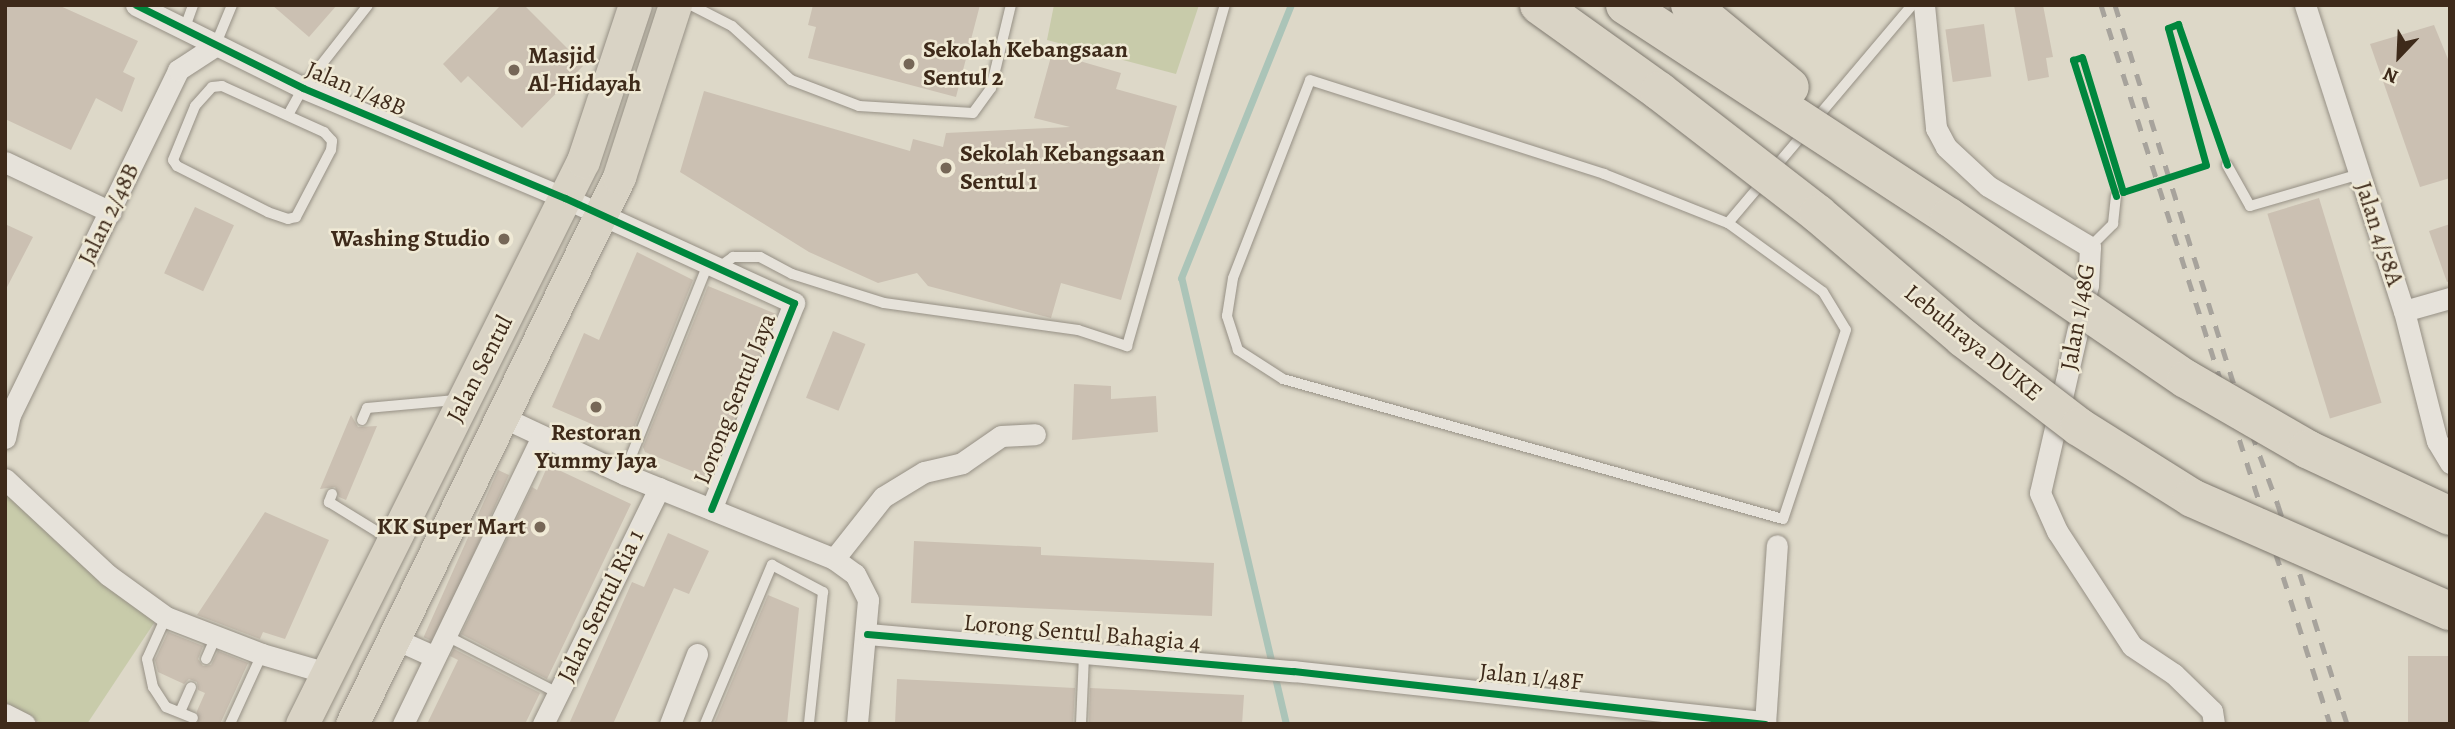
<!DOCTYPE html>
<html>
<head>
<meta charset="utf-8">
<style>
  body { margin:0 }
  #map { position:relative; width:2455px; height:729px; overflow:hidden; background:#ddd8c8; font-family:Alegreya,serif }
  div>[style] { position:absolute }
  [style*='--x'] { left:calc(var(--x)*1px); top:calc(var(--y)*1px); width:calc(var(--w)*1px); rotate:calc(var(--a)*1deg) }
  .green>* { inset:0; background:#c8cbaa }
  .stream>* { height:7px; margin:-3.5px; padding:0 3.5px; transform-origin:3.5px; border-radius:3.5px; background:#abc4b8 }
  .building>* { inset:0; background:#cbc0b2; transform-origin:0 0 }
  .roads { filter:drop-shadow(0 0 2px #969085) drop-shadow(0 0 2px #969085) }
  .lane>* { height:10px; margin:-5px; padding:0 5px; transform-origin:5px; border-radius:5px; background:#e6e2da }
  .street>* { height:21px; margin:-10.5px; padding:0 10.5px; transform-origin:10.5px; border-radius:10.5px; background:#e6e2da }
  .primary>* { height:33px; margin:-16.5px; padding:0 16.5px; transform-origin:16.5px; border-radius:16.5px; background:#d9d3c5 }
  .rail>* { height:5px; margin-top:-2.5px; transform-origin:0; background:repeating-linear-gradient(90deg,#a7a39c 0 12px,transparent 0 24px) }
  .bridges { filter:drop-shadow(0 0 2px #7f796f) drop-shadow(0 0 2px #7f796f) }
  .highway-bridge>* { height:38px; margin:-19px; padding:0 19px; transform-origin:19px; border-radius:19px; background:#d9d3c5 }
  .cycleway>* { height:7px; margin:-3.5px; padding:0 3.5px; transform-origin:3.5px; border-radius:3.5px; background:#00873e }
  .dots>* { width:19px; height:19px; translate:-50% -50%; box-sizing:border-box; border:4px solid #efe9d5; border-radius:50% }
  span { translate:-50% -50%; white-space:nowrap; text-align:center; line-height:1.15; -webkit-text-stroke:5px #efe9d5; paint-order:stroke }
  .poi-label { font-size:24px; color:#3e2a1a; font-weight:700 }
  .left { translate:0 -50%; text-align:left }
  .right { translate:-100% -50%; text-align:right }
  .street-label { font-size:24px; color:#3e2a1a }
  .frame { position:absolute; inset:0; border:7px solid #3e2a1a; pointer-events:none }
  .north { position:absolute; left:2364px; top:21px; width:70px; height:70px; -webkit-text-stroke:5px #efe9d5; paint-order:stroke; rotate:203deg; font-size:19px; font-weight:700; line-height:28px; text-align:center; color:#3e2a1a }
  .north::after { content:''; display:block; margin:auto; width:24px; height:32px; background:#3e2a1a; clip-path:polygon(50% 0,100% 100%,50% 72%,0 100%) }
</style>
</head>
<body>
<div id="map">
  <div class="green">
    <div style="clip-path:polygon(1054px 5px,1199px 5px,1176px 74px,1047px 40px)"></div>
    <div style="clip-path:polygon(5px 492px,156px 620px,87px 724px,43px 724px,5px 705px)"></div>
  </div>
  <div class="stream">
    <div style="--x:1286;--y:724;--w:458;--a:-103.2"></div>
    <div style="--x:1181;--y:278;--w:294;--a:-68.1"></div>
  </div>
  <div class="building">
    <div style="clip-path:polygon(5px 5px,58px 5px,138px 41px,123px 72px,135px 78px,122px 112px,96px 98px,71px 150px,5px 119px)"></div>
    <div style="clip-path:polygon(272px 5px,337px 5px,309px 37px)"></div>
    <div style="clip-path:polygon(501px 5px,524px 5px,584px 65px,522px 128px,468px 76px,461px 83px,443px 64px)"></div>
    <div style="clip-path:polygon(813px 5px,980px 5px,956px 97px,808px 58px,816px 27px,808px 25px)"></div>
    <div style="clip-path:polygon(2014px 5px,2043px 5px,2053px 57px,2046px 58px,2049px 77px,2028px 81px)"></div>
    <div style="left:1984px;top:24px;width:53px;height:39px;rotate:82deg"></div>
    <div style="clip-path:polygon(2434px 25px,2450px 64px,2450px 178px,2420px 187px,2370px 44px)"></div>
    <div style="clip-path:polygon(1052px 53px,1121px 73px,1116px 89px,1177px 106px,1121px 300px,1061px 283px,1051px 318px,928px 286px,917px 273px,878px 283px,809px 252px,680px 172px,704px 91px,910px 151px,913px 139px,943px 147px,946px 133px,1070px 127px,1034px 118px)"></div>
    <div style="left:2319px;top:198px;width:214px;height:54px;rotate:73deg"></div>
    <div style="left:195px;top:207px;width:43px;height:73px;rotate:25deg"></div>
    <div style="clip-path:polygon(5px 224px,33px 237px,5px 291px)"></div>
    <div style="clip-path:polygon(2450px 224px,2450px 281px,2447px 282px,2429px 231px)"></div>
    <div style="clip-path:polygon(637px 252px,693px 280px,629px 440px,552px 407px,584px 333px,599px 340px)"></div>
    <div style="clip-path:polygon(708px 286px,776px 314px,709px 478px,645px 452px,643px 447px)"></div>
    <div style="left:833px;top:331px;width:35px;height:72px;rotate:22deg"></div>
    <div style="clip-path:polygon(1074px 384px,1111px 386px,1111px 399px,1156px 396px,1158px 432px,1072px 440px)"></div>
    <div style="clip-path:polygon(351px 415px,358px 427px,377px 426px,346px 500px,339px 497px,335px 487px,320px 489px)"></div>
    <div style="clip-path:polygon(548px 465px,631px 504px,547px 679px,461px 634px,532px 487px,537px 490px)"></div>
    <div style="left:498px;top:470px;width:12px;height:183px;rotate:24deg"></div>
    <div style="clip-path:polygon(265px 512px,329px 540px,285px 639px,263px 632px,260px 639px,197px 615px)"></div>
    <div style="clip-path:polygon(668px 533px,709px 551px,689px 594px,674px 588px,613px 724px,569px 724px,632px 582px,644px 587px)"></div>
    <div style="clip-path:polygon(914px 541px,1041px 547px,1041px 555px,1214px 563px,1212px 616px,911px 603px)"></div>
    <div style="clip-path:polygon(768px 595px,799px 608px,787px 724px,714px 724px)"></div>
    <div style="clip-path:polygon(168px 632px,203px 646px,198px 659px,203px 666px,211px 665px,218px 651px,248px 663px,220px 724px,198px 724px,197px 711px,205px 693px,198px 690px,197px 682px,189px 679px,184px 684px,158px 672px,155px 660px)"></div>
    <div style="clip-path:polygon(454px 649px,540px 693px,525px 724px,427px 724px,458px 660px,450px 656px)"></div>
    <div style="left:2450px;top:656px;width:68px;height:42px;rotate:90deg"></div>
    <div style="clip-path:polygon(897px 679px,1075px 688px,1073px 724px,895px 724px)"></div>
    <div style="clip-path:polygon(1090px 688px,1244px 695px,1242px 724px,1089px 724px)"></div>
  </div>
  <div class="roads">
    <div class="lane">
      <div style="--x:691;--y:5;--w:46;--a:27.1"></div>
      <div style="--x:732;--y:26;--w:80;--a:42.5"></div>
      <div style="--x:791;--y:80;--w:73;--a:20.9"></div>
      <div style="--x:859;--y:106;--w:114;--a:3.5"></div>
      <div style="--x:973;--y:113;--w:31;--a:-54"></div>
      <div style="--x:991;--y:88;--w:85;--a:-76.5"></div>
      <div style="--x:184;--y:30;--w:27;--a:-70"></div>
      <div style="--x:215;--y:46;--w:44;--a:-67.5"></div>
      <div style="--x:1310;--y:80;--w:309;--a:17.7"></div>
      <div style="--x:1604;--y:174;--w:133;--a:21.6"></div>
      <div style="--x:1728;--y:223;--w:117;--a:36"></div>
      <div style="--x:1823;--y:292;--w:44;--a:58.8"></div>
      <div style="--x:1846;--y:330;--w:199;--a:108.4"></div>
      <div style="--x:1783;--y:519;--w:519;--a:-164.36"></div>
      <div style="--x:1283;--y:379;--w:54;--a:-147.2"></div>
      <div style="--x:1238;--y:350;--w:36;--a:-108"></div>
      <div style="--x:1227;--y:316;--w:38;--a:-81"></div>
      <div style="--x:1233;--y:278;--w:212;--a:-68.7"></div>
      <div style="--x:222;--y:86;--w:112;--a:24.3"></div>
      <div style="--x:324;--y:132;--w:12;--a:48"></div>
      <div style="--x:332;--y:141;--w:9;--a:96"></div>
      <div style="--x:331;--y:150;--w:76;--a:117.6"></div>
      <div style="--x:296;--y:217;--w:8;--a:166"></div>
      <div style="--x:288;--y:219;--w:21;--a:-161"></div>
      <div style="--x:268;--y:212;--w:102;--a:-153.2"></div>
      <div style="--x:177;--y:166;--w:7;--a:-124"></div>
      <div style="--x:173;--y:160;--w:58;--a:-67.8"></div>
      <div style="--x:195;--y:106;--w:25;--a:-48"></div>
      <div style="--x:212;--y:87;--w:10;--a:-6"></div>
      <div style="--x:288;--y:115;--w:31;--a:-61"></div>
      <div style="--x:303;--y:88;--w:105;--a:-51.9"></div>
      <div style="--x:2227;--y:165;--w:47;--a:60.7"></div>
      <div style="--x:2250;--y:206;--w:115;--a:-16.2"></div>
      <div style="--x:1728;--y:223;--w:285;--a:-49.8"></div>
      <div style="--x:2090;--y:247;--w:33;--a:-45"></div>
      <div style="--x:2113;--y:224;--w:28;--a:-84"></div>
      <div style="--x:718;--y:268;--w:19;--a:-36"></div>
      <div style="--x:733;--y:257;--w:27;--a:0"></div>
      <div style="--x:760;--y:257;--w:36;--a:28"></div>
      <div style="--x:792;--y:274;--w:96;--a:17.5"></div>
      <div style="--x:884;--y:303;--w:196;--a:7.9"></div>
      <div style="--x:1078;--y:330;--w:52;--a:18.1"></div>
      <div style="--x:1127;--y:346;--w:355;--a:-74"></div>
      <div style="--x:362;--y:420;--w:13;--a:-67"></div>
      <div style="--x:367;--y:408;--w:89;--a:-5.1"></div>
      <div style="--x:624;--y:474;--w:226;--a:-68.2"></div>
      <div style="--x:332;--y:494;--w:9;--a:111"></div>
      <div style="--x:329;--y:502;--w:73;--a:31.5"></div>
      <div style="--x:166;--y:617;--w:46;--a:114.3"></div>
      <div style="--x:147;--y:659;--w:29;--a:78"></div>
      <div style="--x:153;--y:687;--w:24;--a:57"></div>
      <div style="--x:166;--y:707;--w:29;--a:22"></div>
      <div style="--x:445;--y:635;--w:127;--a:27.2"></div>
      <div style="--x:206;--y:659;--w:24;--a:-66"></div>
      <div style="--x:180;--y:712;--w:27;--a:-66"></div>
      <div style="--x:230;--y:724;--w:77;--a:-65.4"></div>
      <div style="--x:705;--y:724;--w:173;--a:-67.2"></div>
      <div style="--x:772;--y:565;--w:58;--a:27.9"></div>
      <div style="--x:823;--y:592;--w:133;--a:96.1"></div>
      <div style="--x:1081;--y:724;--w:70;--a:-87.5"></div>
    </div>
    <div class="street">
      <div style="--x:136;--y:5;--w:186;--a:26.4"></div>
      <div style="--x:303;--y:88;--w:284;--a:22.8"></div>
      <div style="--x:565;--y:198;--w:252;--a:24.6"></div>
      <div style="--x:794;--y:303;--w:222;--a:111.9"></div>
      <div style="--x:1924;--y:5;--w:124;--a:84.4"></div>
      <div style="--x:1936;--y:128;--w:21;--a:62"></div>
      <div style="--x:1946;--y:147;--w:57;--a:42.9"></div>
      <div style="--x:1988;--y:186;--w:119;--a:30.9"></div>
      <div style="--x:2090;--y:247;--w:38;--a:93"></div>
      <div style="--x:2088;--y:285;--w:213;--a:103"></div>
      <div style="--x:2040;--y:493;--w:42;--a:65.9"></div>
      <div style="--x:2057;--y:531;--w:137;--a:56.9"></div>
      <div style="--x:2132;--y:646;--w:50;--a:33.7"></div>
      <div style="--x:2174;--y:674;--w:53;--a:44.2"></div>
      <div style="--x:2212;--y:711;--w:13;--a:81"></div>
      <div style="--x:2305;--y:5;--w:322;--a:72.1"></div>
      <div style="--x:2404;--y:311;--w:134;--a:75.8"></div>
      <div style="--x:2437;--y:441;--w:26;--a:59"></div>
      <div style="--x:5;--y:162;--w:117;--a:25.3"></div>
      <div style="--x:2404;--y:311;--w:48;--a:-15.8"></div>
      <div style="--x:502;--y:417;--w:135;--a:25"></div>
      <div style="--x:624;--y:474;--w:227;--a:22"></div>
      <div style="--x:834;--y:559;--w:26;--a:36"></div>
      <div style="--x:855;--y:574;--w:29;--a:63"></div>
      <div style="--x:868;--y:600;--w:124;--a:95.1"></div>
      <div style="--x:5;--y:438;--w:24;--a:-78"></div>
      <div style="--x:10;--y:415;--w:384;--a:-64"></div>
      <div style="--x:178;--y:70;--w:44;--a:-33"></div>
      <div style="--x:5;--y:479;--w:141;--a:43"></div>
      <div style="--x:108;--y:575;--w:72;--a:35.9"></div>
      <div style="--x:166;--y:617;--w:103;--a:21.1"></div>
      <div style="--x:262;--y:654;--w:68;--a:16.3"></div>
      <div style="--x:834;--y:559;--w:79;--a:-51.7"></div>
      <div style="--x:883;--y:497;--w:48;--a:-31.4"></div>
      <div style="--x:924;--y:472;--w:39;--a:-13"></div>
      <div style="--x:962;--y:463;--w:47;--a:-34.7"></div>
      <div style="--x:1001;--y:436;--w:34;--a:-3"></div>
      <div style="--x:867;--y:634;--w:428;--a:5"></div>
      <div style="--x:1293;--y:671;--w:475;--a:6.2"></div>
      <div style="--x:393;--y:638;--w:46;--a:24.3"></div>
      <div style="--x:5;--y:714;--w:22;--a:27"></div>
      <div style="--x:403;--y:724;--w:319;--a:-64.2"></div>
      <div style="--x:543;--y:724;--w:263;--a:-63.8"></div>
      <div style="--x:670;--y:724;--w:75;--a:-68.9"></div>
      <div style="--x:1765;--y:724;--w:179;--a:-86.2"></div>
    </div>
    <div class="primary">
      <div style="--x:302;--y:724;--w:629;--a:-63.48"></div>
      <div style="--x:583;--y:161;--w:164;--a:-71.6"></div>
      <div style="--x:352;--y:724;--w:609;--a:-63.98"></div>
      <div style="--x:619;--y:177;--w:181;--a:-72"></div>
    </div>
  </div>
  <div class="rail">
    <div style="--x:2101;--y:5;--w:755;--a:72.33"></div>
    <div style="--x:2115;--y:5;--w:401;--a:72.6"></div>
    <div style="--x:2235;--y:388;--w:125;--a:69.8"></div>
    <div style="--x:2278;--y:505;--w:230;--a:72.5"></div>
  </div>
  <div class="bridges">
    <div class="highway-bridge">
      <div style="--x:1539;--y:5;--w:148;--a:35.6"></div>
      <div style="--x:1659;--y:91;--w:201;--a:37.7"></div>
      <div style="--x:1818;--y:214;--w:191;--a:40.5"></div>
      <div style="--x:1963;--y:338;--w:146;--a:37.5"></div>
      <div style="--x:2079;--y:427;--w:133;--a:32.1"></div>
      <div style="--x:2192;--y:498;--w:282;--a:23.7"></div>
      <div style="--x:1625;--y:5;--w:387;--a:33.2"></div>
      <div style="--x:1949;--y:217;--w:287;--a:34.4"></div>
      <div style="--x:2186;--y:379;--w:140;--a:30"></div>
      <div style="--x:2307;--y:449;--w:158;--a:25.1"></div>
      <div style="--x:1690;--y:5;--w:129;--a:39.4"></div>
    </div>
  </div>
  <div class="cycleway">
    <div style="--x:136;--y:5;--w:186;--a:26.4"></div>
    <div style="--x:303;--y:88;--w:284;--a:22.8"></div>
    <div style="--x:565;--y:198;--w:252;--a:24.6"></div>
    <div style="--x:794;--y:303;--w:222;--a:111.9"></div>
    <div style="--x:2116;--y:196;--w:143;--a:-107.5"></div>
    <div style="--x:2073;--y:60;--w:9;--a:-18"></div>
    <div style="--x:2082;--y:57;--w:141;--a:73.1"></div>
    <div style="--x:2123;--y:192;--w:87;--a:-18"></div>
    <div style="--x:2206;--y:165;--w:142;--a:-105.5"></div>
    <div style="--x:2168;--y:28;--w:11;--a:-22"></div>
    <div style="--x:2178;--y:24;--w:149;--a:70.8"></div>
    <div style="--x:867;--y:634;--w:428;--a:5"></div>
    <div style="--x:1293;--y:671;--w:475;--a:6.4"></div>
  </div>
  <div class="dots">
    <div style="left:909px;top:64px;background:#766757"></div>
    <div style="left:514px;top:70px;background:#766757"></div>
    <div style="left:946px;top:168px;background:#766757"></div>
    <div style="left:504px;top:239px;background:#766757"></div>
    <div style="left:596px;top:407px;background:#766757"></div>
    <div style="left:540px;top:527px;background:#766757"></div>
  </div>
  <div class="poi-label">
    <span class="left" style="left:923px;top:64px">Sekolah Kebangsaan<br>Sentul 2</span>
    <span class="left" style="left:528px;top:70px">Masjid<br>Al-Hidayah</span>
    <span class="left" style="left:960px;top:168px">Sekolah Kebangsaan<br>Sentul 1</span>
    <span class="right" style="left:490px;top:239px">Washing Studio</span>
    <span style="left:596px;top:447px">Restoran<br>Yummy Jaya</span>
    <span class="right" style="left:526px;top:527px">KK Super Mart</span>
  </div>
  <div class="street-label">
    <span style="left:356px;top:89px;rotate:23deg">Jalan 1/48B</span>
    <span style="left:109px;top:214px;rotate:-64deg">Jalan 2/48B</span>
    <span style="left:2379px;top:234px;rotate:72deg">Jalan 4/58A</span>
    <span style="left:2078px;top:317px;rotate:-80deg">Jalan 1/48G</span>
    <span style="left:1973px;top:343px;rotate:39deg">Lebuhraya DUKE</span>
    <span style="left:480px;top:369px;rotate:-63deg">Jalan Sentul</span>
    <span style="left:735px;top:399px;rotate:-68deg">Lorong Sentul Jaya</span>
    <span style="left:601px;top:606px;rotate:-64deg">Jalan Sentul Ria 1</span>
    <span style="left:1082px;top:633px;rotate:5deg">Lorong Sentul Bahagia 4</span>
    <span style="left:1531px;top:677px;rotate:6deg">Jalan 1/48F</span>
  </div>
  <div class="frame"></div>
  <div class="north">N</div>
</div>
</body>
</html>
